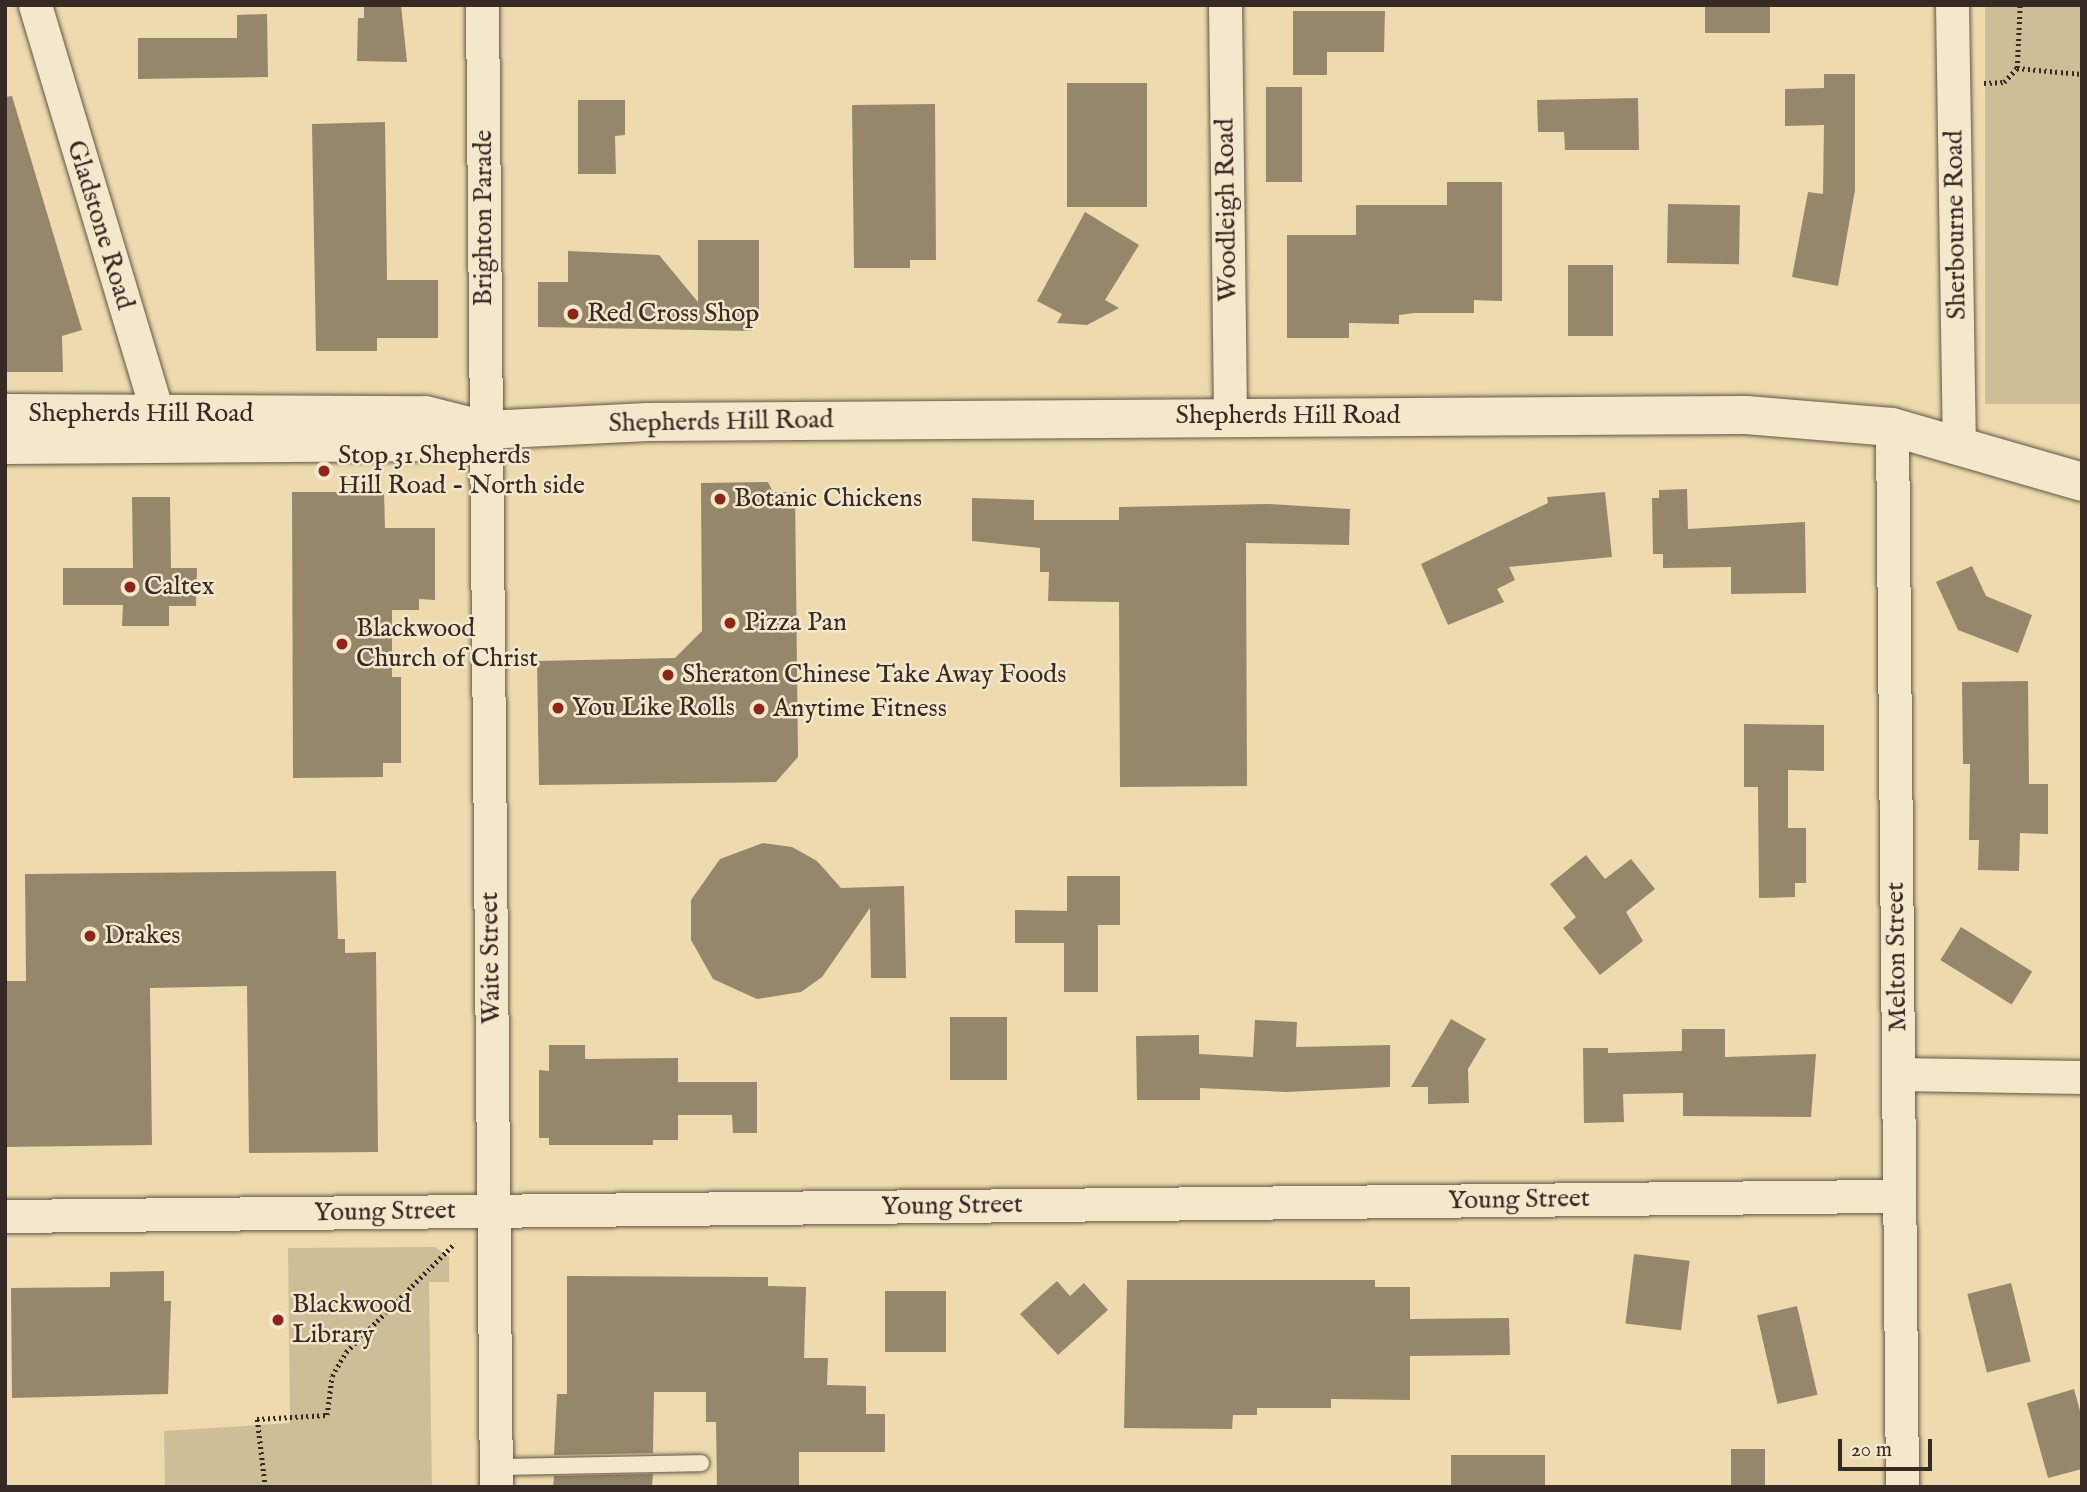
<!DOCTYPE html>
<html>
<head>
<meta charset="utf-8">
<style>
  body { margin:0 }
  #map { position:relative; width:2087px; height:1492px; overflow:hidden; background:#eddbaf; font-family:"IM FELL English",serif }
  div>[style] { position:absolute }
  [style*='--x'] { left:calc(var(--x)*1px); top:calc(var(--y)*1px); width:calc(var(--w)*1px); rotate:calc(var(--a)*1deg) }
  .green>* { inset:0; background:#cebd97; transform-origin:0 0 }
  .building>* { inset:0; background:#96866c; transform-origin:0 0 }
  .path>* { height:4.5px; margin-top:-2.25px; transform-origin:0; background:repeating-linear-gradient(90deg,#372924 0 2px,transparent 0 5.5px) }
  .roads { filter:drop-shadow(0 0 2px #645647) drop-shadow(0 0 2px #645647) }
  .lane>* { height:16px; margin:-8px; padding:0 8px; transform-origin:8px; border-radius:8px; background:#f3e8cb }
  .street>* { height:33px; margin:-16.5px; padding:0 16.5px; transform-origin:16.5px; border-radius:16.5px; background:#f3e8cb }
  .secondary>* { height:38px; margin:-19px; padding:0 19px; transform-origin:19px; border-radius:19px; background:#f3e8cb }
  .dots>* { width:19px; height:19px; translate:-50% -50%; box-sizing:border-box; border:4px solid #f3e8cb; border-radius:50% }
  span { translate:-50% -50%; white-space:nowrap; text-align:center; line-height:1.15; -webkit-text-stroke:5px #f3e8cb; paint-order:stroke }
  .street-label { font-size:26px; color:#372924 }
  .poi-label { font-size:26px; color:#372924 }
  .left { translate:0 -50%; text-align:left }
  .frame { position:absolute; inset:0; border:7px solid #372924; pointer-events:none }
  .scale { position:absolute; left:1838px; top:1439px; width:94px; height:32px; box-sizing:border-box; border:4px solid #372924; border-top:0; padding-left:9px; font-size:21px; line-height:24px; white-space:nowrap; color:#372924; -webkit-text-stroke:5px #f3e8cb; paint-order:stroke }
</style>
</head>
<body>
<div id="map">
  <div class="green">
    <div style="left:1985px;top:5px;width:97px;height:399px"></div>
    <div style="clip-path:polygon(435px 1247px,449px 1257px,449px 1282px,429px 1282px,432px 1487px,165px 1487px,164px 1431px,290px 1423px,288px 1248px)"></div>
  </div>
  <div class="building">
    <div style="clip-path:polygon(364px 5px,401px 5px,407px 62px,357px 61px,358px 18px,364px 18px)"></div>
    <div style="left:1705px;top:5px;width:65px;height:28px"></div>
    <div style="clip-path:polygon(1293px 11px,1385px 11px,1384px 52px,1327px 52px,1327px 75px,1293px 75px)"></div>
    <div style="clip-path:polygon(267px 14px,268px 77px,138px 79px,138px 38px,237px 38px,237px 15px)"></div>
    <div style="clip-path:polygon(1824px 74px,1855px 74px,1855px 190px,1838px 286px,1792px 277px,1808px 192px,1823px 194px,1824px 125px,1785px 126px,1785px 89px,1824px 88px)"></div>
    <div style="left:1067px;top:83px;width:80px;height:124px"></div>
    <div style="left:1266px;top:87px;width:36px;height:95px"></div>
    <div style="clip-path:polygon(12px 96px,82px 330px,62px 336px,63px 372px,5px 372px,5px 97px)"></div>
    <div style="clip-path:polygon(1638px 98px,1639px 150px,1565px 150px,1564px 132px,1538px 132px,1537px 100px)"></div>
    <div style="clip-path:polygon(578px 100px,625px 100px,625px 135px,615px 136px,616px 174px,578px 174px)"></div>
    <div style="clip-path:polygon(935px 104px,936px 260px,910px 260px,910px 268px,854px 268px,852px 105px)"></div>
    <div style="clip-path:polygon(385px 122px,387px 280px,438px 280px,438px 338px,377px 338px,377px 351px,316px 351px,312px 124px)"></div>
    <div style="clip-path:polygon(1447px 182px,1502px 182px,1502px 301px,1474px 300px,1474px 313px,1414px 313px,1399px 315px,1399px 324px,1349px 323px,1349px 338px,1287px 338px,1287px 235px,1356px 235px,1356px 205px,1447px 205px)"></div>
    <div style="left:1668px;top:204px;width:72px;height:59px;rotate:1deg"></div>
    <div style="clip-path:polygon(1085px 212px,1139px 245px,1105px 300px,1119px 308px,1087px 325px,1057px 323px,1062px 314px,1037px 301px)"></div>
    <div style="clip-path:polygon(698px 240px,759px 240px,759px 320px,753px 321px,752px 331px,538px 327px,538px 282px,568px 282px,568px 251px,659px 255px,698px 302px)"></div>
    <div style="left:1568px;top:265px;width:45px;height:71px"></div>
    <div style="clip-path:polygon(768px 482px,773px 492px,795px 492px,798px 757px,776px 782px,539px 785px,537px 661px,675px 658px,702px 631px,701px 483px)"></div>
    <div style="clip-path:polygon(1687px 489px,1688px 529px,1805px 522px,1806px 593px,1731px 594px,1731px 567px,1663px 568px,1663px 554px,1653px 554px,1652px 498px,1659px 498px,1659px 490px)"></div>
    <div style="clip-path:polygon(292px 492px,384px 492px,385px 528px,435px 528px,435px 600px,419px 599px,419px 610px,392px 610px,392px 677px,401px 677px,401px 763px,383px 763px,383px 777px,293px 778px)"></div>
    <div style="clip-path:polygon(1605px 492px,1612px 557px,1509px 567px,1515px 580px,1497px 589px,1504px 602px,1448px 625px,1421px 564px,1548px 503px,1547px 497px)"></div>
    <div style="clip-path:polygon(132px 497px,170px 497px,171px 568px,197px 568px,196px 606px,169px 606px,169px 626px,122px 626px,123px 605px,63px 605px,63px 568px,133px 568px)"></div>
    <div style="clip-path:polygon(972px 498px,1034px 500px,1034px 520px,1119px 520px,1119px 507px,1268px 504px,1350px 509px,1349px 545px,1246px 543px,1247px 786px,1120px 787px,1119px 602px,1048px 601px,1049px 572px,1040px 572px,1040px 548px,972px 541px)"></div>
    <div style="clip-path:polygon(1972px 566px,1986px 596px,2032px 615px,2018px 653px,1958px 630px,1936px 582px)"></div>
    <div style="clip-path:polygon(2028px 681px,2029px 784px,2048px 784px,2048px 834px,2020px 833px,2019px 871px,1978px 870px,1979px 840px,1969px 840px,1970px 764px,1963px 764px,1962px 682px)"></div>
    <div style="clip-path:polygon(1744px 724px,1824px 725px,1824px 771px,1788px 770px,1788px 828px,1806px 828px,1806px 883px,1795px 883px,1795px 897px,1759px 898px,1758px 787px,1744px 787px)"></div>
    <div style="clip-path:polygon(763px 843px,792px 847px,817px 861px,841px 888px,904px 886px,906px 978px,871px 978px,870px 908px,822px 977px,801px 992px,757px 999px,713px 979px,691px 940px,691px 900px,720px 859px)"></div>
    <div style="clip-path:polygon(1586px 855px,1605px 879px,1631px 859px,1655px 889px,1626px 912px,1643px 941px,1600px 975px,1563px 928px,1576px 917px,1550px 884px)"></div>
    <div style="clip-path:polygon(336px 871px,338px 939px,345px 939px,345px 953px,376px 952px,378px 1152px,249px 1153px,247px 986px,150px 988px,152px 1145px,5px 1147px,5px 981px,26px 981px,25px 874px)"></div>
    <div style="clip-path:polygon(1067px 876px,1120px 876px,1120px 925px,1098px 925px,1098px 992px,1064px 992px,1064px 943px,1015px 943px,1015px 910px,1067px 911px)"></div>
    <div style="left:1961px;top:927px;width:84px;height:39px;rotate:32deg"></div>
    <div style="left:950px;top:1017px;width:57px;height:63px"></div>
    <div style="clip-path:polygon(1451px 1019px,1486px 1039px,1468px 1069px,1469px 1103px,1428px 1104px,1428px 1087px,1411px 1087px)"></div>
    <div style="clip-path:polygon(1255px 1020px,1297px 1022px,1296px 1047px,1390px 1045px,1390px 1087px,1286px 1092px,1200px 1088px,1200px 1100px,1137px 1100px,1136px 1036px,1199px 1035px,1199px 1054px,1253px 1057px)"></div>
    <div style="clip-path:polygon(1682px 1029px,1725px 1029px,1725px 1057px,1816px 1054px,1811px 1117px,1683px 1116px,1683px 1093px,1623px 1094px,1624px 1122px,1584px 1123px,1583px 1048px,1608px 1048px,1608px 1053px,1682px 1051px)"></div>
    <div style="clip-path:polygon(549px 1045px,585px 1045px,585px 1059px,678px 1058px,678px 1082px,757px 1082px,757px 1133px,733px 1133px,732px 1115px,678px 1115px,678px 1140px,653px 1140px,653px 1145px,549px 1145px,549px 1138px,539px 1138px,539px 1070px,549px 1071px)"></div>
    <div style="left:1634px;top:1254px;width:56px;height:70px;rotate:7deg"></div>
    <div style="clip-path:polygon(164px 1271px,164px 1301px,171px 1301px,168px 1394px,12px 1398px,11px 1288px,110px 1287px,110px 1272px)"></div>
    <div style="clip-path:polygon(567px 1276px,768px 1277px,768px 1286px,806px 1287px,804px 1358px,828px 1358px,827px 1385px,866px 1386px,866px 1414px,885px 1414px,885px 1452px,799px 1452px,799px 1487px,717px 1487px,716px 1422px,706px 1422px,706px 1392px,654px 1392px,653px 1453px,554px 1455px,557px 1394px,567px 1394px)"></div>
    <div style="clip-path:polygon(1127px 1280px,1375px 1280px,1375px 1287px,1410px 1287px,1410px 1319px,1509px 1318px,1510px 1355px,1410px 1356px,1410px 1400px,1331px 1399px,1331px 1408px,1257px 1408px,1257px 1415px,1233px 1415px,1232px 1429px,1124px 1428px)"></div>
    <div style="clip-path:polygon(1057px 1281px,1070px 1296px,1084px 1283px,1108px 1310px,1058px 1355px,1020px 1314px)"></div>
    <div style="left:2011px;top:1283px;width:81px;height:45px;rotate:76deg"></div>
    <div style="left:885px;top:1291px;width:61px;height:61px"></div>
    <div style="left:1797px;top:1306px;width:91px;height:41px;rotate:77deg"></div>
    <div style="clip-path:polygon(2074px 1389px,2082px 1418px,2082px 1469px,2048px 1478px,2027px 1403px)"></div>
    <div style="left:1765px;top:1449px;width:38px;height:34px;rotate:90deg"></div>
    <div style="left:1545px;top:1455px;width:32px;height:94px;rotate:90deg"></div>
    <div style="clip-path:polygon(653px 1474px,652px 1487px,553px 1487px,554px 1476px)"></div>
  </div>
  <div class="path">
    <div style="--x:2017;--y:68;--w:63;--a:-87.3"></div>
    <div style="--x:1984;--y:83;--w:20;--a:-3"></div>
    <div style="--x:2004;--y:82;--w:19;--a:-47"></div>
    <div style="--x:2017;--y:68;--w:65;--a:5.3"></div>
    <div style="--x:265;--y:1487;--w:68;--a:-96.7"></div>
    <div style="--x:257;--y:1419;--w:70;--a:-3.3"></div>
    <div style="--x:327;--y:1415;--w:39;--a:-83"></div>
    <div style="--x:332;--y:1376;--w:28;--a:-60"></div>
    <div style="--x:346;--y:1352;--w:154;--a:-45"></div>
  </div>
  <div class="roads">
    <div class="lane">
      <div style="--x:496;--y:1467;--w:205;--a:-1.1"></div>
    </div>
    <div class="street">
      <div style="--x:35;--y:5;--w:453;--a:73.3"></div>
      <div style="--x:482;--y:5;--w:1482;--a:89.46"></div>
      <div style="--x:1225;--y:5;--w:410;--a:89.3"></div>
      <div style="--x:1952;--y:5;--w:441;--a:89.1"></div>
      <div style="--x:1892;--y:427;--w:1060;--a:89.46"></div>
      <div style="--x:1898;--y:1074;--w:184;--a:0.9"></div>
      <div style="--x:5;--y:1216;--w:1894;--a:-0.61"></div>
    </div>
    <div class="secondary">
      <div style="--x:5;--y:413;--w:420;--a:0.3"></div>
      <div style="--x:425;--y:415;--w:54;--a:14"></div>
      <div style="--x:5;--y:445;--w:425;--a:-0.4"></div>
      <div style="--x:430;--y:442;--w:57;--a:-12.1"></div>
      <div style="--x:486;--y:430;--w:162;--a:-2.8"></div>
      <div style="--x:648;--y:422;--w:1098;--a:-0.37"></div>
      <div style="--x:1746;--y:415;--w:146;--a:4.7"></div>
      <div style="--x:1892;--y:427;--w:198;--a:16.1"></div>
    </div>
  </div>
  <div class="dots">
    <div style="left:573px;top:314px;background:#8f2418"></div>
    <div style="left:324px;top:471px;background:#8f2418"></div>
    <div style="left:720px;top:499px;background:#8f2418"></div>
    <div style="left:130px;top:587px;background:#8f2418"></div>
    <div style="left:730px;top:623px;background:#8f2418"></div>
    <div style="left:342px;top:644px;background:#8f2418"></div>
    <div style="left:668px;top:675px;background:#8f2418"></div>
    <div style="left:558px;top:708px;background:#8f2418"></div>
    <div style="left:759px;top:709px;background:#8f2418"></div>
    <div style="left:90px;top:936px;background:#8f2418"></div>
    <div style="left:278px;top:1320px;background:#8f2418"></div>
  </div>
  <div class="street-label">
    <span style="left:1227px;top:210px;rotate:-91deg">Woodleigh Road</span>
    <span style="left:484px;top:218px;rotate:-90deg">Brighton Parade</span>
    <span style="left:100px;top:225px;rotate:73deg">Gladstone Road</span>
    <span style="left:1956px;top:225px;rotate:-91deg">Sherbourne Road</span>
    <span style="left:141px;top:414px">Shepherds Hill Road</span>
    <span style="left:1288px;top:416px">Shepherds Hill Road</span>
    <span style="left:721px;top:422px;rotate:-1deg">Shepherds Hill Road</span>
    <span style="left:1897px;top:957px;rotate:-91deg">Melton Street</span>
    <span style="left:491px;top:958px;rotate:-91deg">Waite Street</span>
    <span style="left:1519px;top:1200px;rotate:-1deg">Young Street</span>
    <span style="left:952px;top:1206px;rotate:-1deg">Young Street</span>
    <span style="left:385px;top:1212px;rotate:-1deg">Young Street</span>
  </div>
  <div class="poi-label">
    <span class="left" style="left:587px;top:314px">Red Cross Shop</span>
    <span class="left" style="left:338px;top:471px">Stop 31 Shepherds<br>Hill Road - North side</span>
    <span class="left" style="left:734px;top:499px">Botanic Chickens</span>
    <span class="left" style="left:144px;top:587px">Caltex</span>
    <span class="left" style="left:744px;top:623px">Pizza Pan</span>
    <span class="left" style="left:356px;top:644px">Blackwood<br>Church of Christ</span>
    <span class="left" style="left:682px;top:675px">Sheraton Chinese Take Away Foods</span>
    <span class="left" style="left:572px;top:708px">You Like Rolls</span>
    <span class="left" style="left:773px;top:709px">Anytime Fitness</span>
    <span class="left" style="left:104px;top:936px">Drakes</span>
    <span class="left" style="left:292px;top:1320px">Blackwood<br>Library</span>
  </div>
  <div class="frame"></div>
  <div class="scale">20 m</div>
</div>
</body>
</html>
